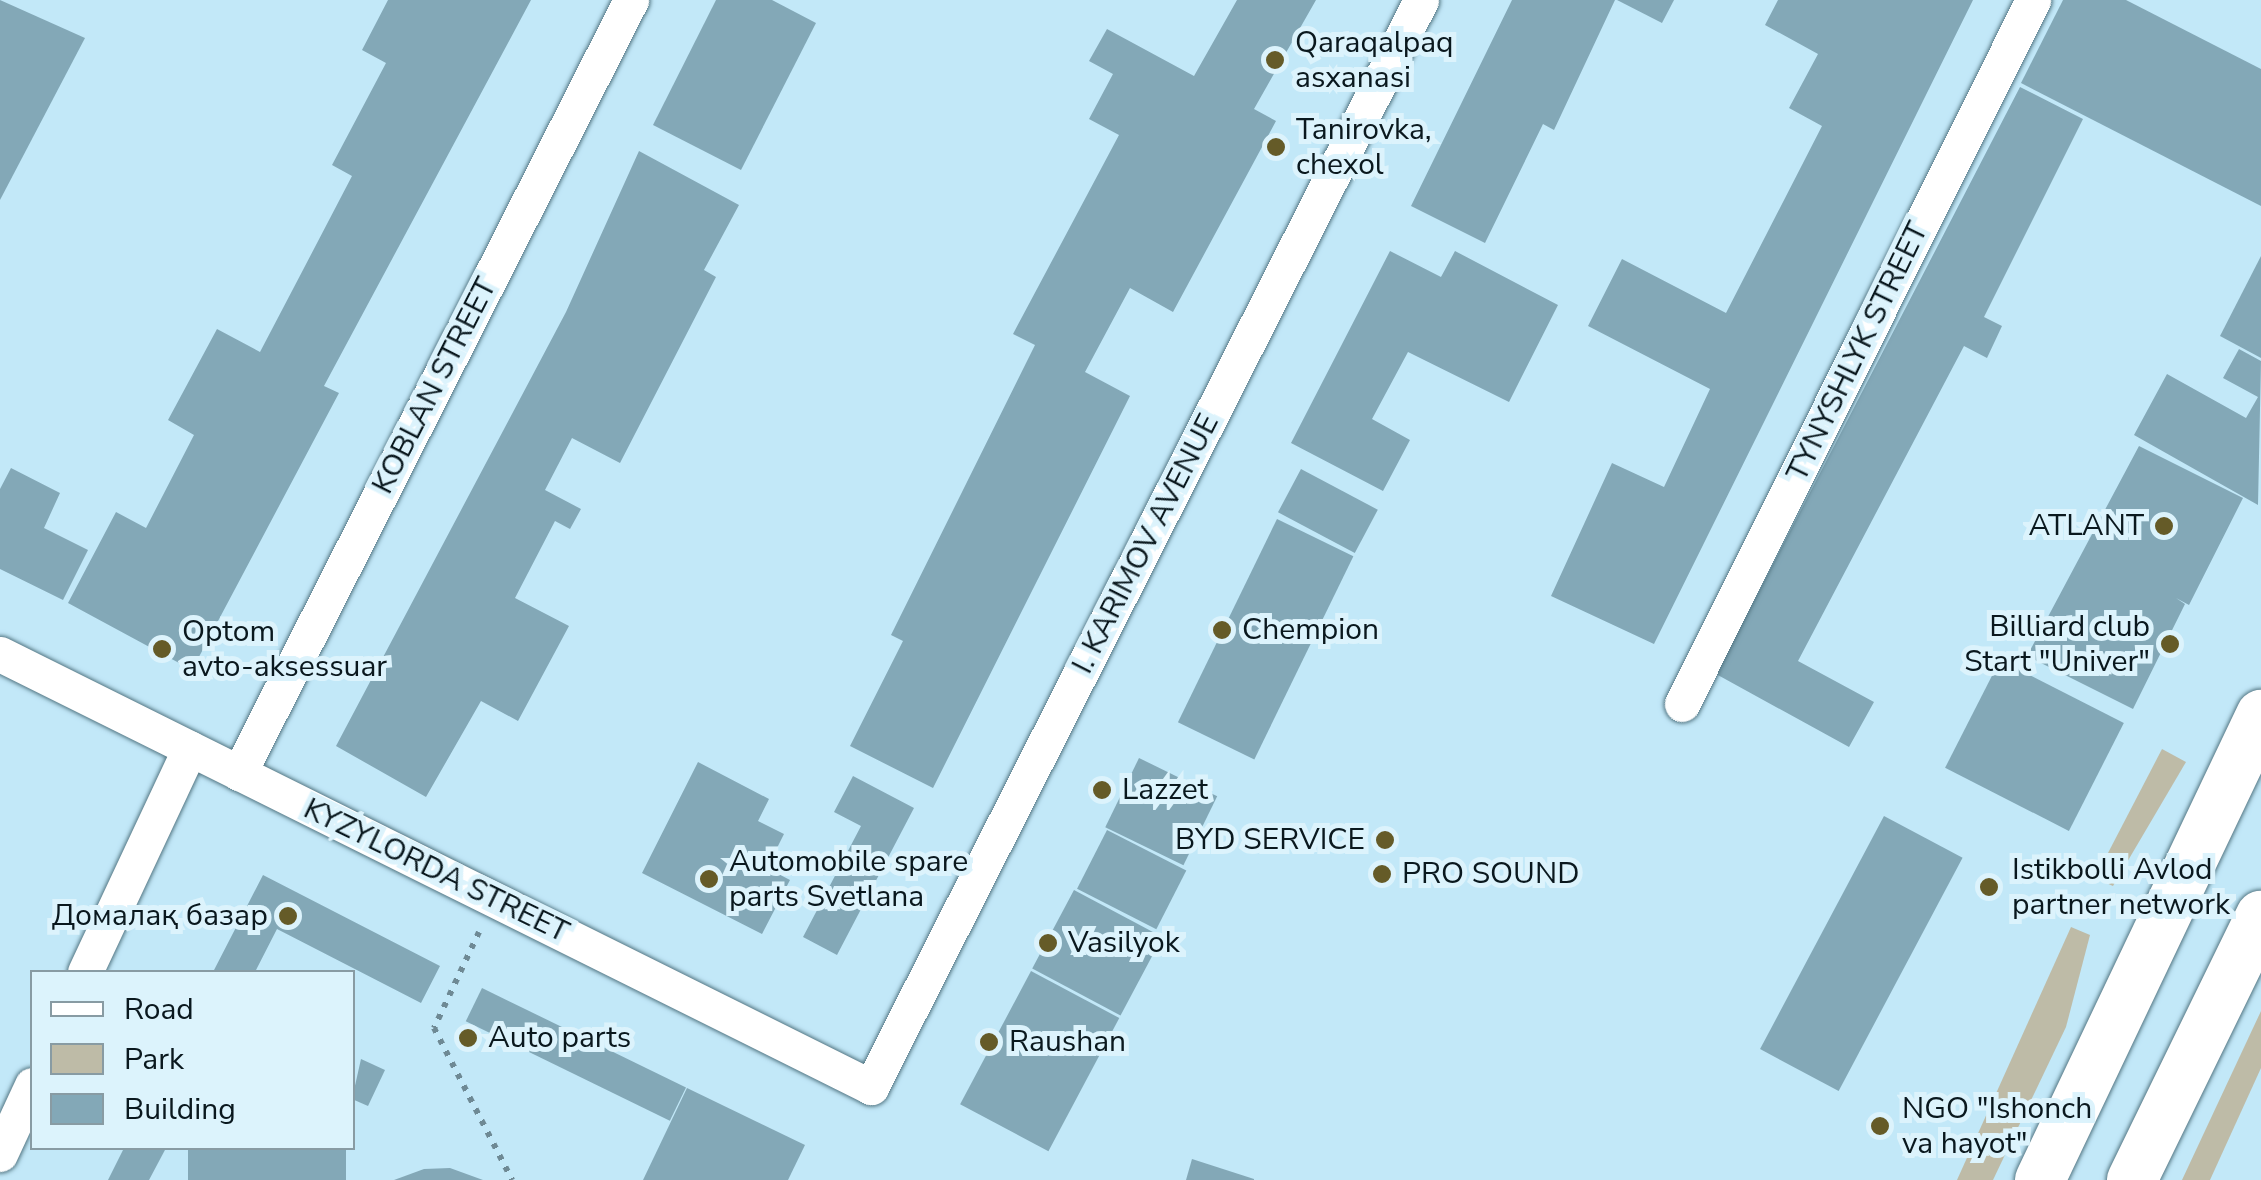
<!DOCTYPE html>
<html>
<head>
<meta charset="utf-8">
<style>
  body { margin:0 }
  #map { position:relative; width:2261px; height:1180px; overflow:hidden; background:#c2e8f8; font-family:"Nunito Sans",sans-serif }
  div>[style] { position:absolute }
  [style*='--x'] { left:calc(var(--x)*1px); top:calc(var(--y)*1px); width:calc(var(--w)*1px); rotate:calc(var(--a)*1deg) }
  .green>* { inset:0; background:#bebba7 }
  .building>* { inset:0; background:#83a8b7; transform-origin:0 0 }
  .path>* { height:6px; margin-top:-3px; transform-origin:0; background:repeating-linear-gradient(90deg,#6e8994 0 5px,transparent 0 13px) }
  .roads { filter:drop-shadow(0 0 2px #537683) drop-shadow(0 0 2px #537683) }
  .minor>* { height:35px; margin:-17.5px; padding:0 17.5px; transform-origin:17.5px; border-radius:17.5px; background:#fff }
  .secondary>* { height:50px; margin:-25px; padding:0 25px; transform-origin:25px; border-radius:25px; background:#fff }
  .dots>* { width:28px; height:28px; translate:-50% -50%; box-sizing:border-box; border:5px solid #dcf3fc; border-radius:50% }
  span { translate:-50% -50%; white-space:nowrap; text-align:center; line-height:1.15; -webkit-text-stroke:10px #dcf3fc; paint-order:stroke }
  .poi-label { font-size:30px; color:#0a181e }
  .left { translate:0 -50%; text-align:left }
  .right { translate:-100% -50%; text-align:right }
  .street-label { font-size:30px; color:#0a181e }
  .legend { position:absolute; left:30px; top:970px; width:325px; height:180px; box-sizing:border-box; background:#dcf3fc; border:2px solid #889ba3; margin:0; padding:12px 18px; list-style:none; font-size:30px; color:#0a181e }
  .legend li { display:flex; align-items:center; gap:20px; height:50px }
  .legend b { width:50px; border:2px solid #889ba3 }
</style>
</head>
<body>
<div id="map">
  <div class="green">
    <div style="clip-path:polygon(2162px 749px,2186px 762px,2113px 886px,2095px 878px)"></div>
    <div style="clip-path:polygon(2071px 927px,2090px 935px,2066px 1027px,1993px 1180px,1957px 1180px)"></div>
    <div style="clip-path:polygon(2261px 1011px,2261px 1068px,2210px 1180px,2182px 1180px)"></div>
  </div>
  <div class="building">
    <div style="clip-path:polygon(0 0,85px 38px,0 200px)"></div>
    <div style="clip-path:polygon(388px 0,531px 0,324px 386px,339px 393px,192px 670px,68px 603px,116px 512px,146px 528px,194px 435px,168px 420px,217px 329px,260px 352px,304px 268px,352px 176px,332px 165px,386px 63px,362px 50px)"></div>
    <div style="clip-path:polygon(716px 0,772px 0,816px 23px,741px 170px,653px 125px)"></div>
    <div style="clip-path:polygon(1237px 0,1316px 0,1254px 109px,1276px 121px,1173px 312px,1130px 288px,1085px 372px,1130px 396px,933px 788px,850px 746px,903px 641px,891px 635px,1035px 345px,1013px 334px,1119px 135px,1089px 119px,1113px 74px,1089px 61px,1107px 29px,1194px 76px)"></div>
    <div style="clip-path:polygon(1512px 0,1615px 0,1554px 130px,1543px 124px,1485px 243px,1411px 206px)"></div>
    <div style="clip-path:polygon(1617px 0,1674px 0,1662px 23px)"></div>
    <div style="clip-path:polygon(1778px 0,1973px 0,1654px 644px,1551px 596px,1612px 463px,1664px 487px,1710px 389px,1588px 326px,1622px 259px,1726px 313px,1822px 126px,1789px 108px,1818px 54px,1765px 25px)"></div>
    <div style="clip-path:polygon(2063px 0,2126px 0,2261px 69px,2261px 206px,2021px 83px)"></div>
    <div style="clip-path:polygon(2020px 87px,2083px 119px,1984px 317px,2002px 326px,1987px 358px,1964px 346px,1798px 661px,1874px 702px,1849px 747px,1716px 674px)"></div>
    <div style="clip-path:polygon(639px 151px,739px 205px,704px 270px,716px 277px,620px 463px,572px 438px,545px 490px,581px 509px,570px 529px,555px 521px,515px 598px,569px 626px,518px 721px,481px 701px,426px 797px,336px 746px,566px 312px)"></div>
    <div style="clip-path:polygon(1390px 251px,1441px 277px,1455px 251px,1558px 305px,1509px 402px,1408px 352px,1372px 419px,1410px 440px,1383px 491px,1291px 443px)"></div>
    <div style="clip-path:polygon(2261px 256px,2261px 358px,2220px 336px)"></div>
    <div style="clip-path:polygon(2239px 349px,2261px 361px,2258px 505px,2134px 435px,2167px 374px,2246px 418px,2258px 397px,2223px 378px)"></div>
    <div style="clip-path:polygon(2139px 446px,2243px 498px,2189px 605px,2176px 598px,2185px 604px,2133px 709px,2027px 656px)"></div>
    <div style="clip-path:polygon(11px 468px,60px 493px,44px 528px,88px 550px,63px 600px,0 569px,0 489px)"></div>
    <div style="left:1301px;top:469px;width:87px;height:49px;rotate:28deg"></div>
    <div style="left:1277px;top:519px;width:85px;height:226px;rotate:26deg"></div>
    <div style="left:2000px;top:660px;width:139px;height:121px;rotate:27deg"></div>
    <div style="left:1139px;top:758px;width:87px;height:77px;rotate:26deg"></div>
    <div style="clip-path:polygon(698px 762px,769px 799px,758px 821px,784px 834px,767px 868px,790px 880px,762px 934px,642px 873px)"></div>
    <div style="clip-path:polygon(853px 776px,914px 808px,837px 955px,803px 937px,861px 826px,834px 812px)"></div>
    <div style="left:1884px;top:816px;width:89px;height:264px;rotate:28deg"></div>
    <div style="left:1107px;top:830px;width:89px;height:66px;rotate:27deg"></div>
    <div style="clip-path:polygon(263px 875px,440px 966px,421px 1003px,277px 929px,255px 972px,213px 972px)"></div>
    <div style="left:1074px;top:890px;width:100px;height:89px;rotate:28deg"></div>
    <div style="left:1031px;top:971px;width:100px;height:151px;rotate:28deg"></div>
    <div style="left:482px;top:988px;width:227px;height:37px;rotate:26deg"></div>
    <div style="clip-path:polygon(361px 1059px,385px 1070px,368px 1106px,352px 1099px)"></div>
    <div style="clip-path:polygon(687px 1088px,805px 1145px,788px 1180px,643px 1180px)"></div>
    <div style="clip-path:polygon(124px 1148px,166px 1148px,149px 1180px,108px 1180px)"></div>
    <div style="left:188px;top:1148px;width:158px;height:32px"></div>
    <div style="clip-path:polygon(1192px 1159px,1254px 1179px,1254px 1180px,1186px 1180px)"></div>
    <div style="clip-path:polygon(450px 1168px,483px 1180px,394px 1180px,424px 1169px)"></div>
  </div>
  <div class="path">
    <div style="--x:479;--y:932;--w:106;--a:115.1"></div>
    <div style="--x:434;--y:1028;--w:171;--a:62.8"></div>
  </div>
  <div class="roads">
    <div class="minor">
      <div style="--x:0;--y:654;--w:973;--a:26.43"></div>
      <div style="--x:871;--y:1087;--w:1218;--a:-63.16"></div>
      <div style="--x:1682;--y:704;--w:787;--a:-63.5"></div>
      <div style="--x:239;--y:773;--w:867;--a:-63.11"></div>
      <div style="--x:85;--y:972;--w:247;--a:-64.9"></div>
      <div style="--x:0;--y:1154;--w:76;--a:-65.1"></div>
    </div>
    <div class="secondary">
      <div style="--x:2040;--y:1180;--w:515;--a:-64.58"></div>
      <div style="--x:2132;--y:1180;--w:294;--a:-64"></div>
    </div>
  </div>
  <div class="dots">
    <div style="left:1275px;top:60px;background:#655b28"></div>
    <div style="left:1276px;top:147px;background:#655b28"></div>
    <div style="left:2164px;top:526px;background:#655b28"></div>
    <div style="left:1222px;top:630px;background:#655b28"></div>
    <div style="left:2170px;top:644px;background:#655b28"></div>
    <div style="left:162px;top:649px;background:#655b28"></div>
    <div style="left:1102px;top:790px;background:#655b28"></div>
    <div style="left:1385px;top:840px;background:#655b28"></div>
    <div style="left:1382px;top:874px;background:#655b28"></div>
    <div style="left:709px;top:879px;background:#655b28"></div>
    <div style="left:1989px;top:887px;background:#655b28"></div>
    <div style="left:288px;top:916px;background:#655b28"></div>
    <div style="left:1048px;top:943px;background:#655b28"></div>
    <div style="left:468px;top:1038px;background:#655b28"></div>
    <div style="left:989px;top:1042px;background:#655b28"></div>
    <div style="left:1880px;top:1126px;background:#655b28"></div>
  </div>
  <div class="poi-label">
    <span class="left" style="left:1295px;top:60px">Qaraqalpaq<br>asxanasi</span>
    <span class="left" style="left:1296px;top:147px">Tanirovka,<br>chexol</span>
    <span class="right" style="left:2144px;top:526px">ATLANT</span>
    <span class="right" style="left:2150px;top:644px">Billiard club<br>Start "Univer"</span>
    <span class="left" style="left:1242px;top:630px">Chempion</span>
    <span class="left" style="left:182px;top:649px">Optom<br>avto-aksessuar</span>
    <span class="left" style="left:1122px;top:790px">Lazzet</span>
    <span class="right" style="left:1365px;top:840px">BYD SERVICE</span>
    <span class="left" style="left:729px;top:879px">Automobile spare<br>parts Svetlana</span>
    <span class="left" style="left:2012px;top:887px">Istikbolli Avlod<br>partner network</span>
    <span class="left" style="left:1402px;top:874px">PRO SOUND</span>
    <span class="right" style="left:268px;top:916px">Домалақ базар</span>
    <span class="left" style="left:1068px;top:943px">Vasilyok</span>
    <span class="left" style="left:488px;top:1038px">Auto parts</span>
    <span class="left" style="left:1009px;top:1042px">Raushan</span>
    <span class="left" style="left:1902px;top:1126px">NGO "Ishonch<br>va hayot"</span>
  </div>
  <div class="street-label">
    <span style="left:1858px;top:352px;rotate:-64deg">TYNYSHLYK STREET</span>
    <span style="left:435px;top:386px;rotate:-63deg">KOBLAN STREET</span>
    <span style="left:1146px;top:544px;rotate:-63deg">I. KARIMOV AVENUE</span>
    <span style="left:436px;top:871px;rotate:26deg">KYZYLORDA STREET</span>
  </div>
  <ul class="legend">
  <li><b style="height:12px;background:#fff"></b>Road</li>
  <li><b style="height:28px;background:#bebba7"></b>Park</li>
  <li><b style="height:28px;background:#83a8b7"></b>Building</li>
  </ul>
</div>
</body>
</html>
